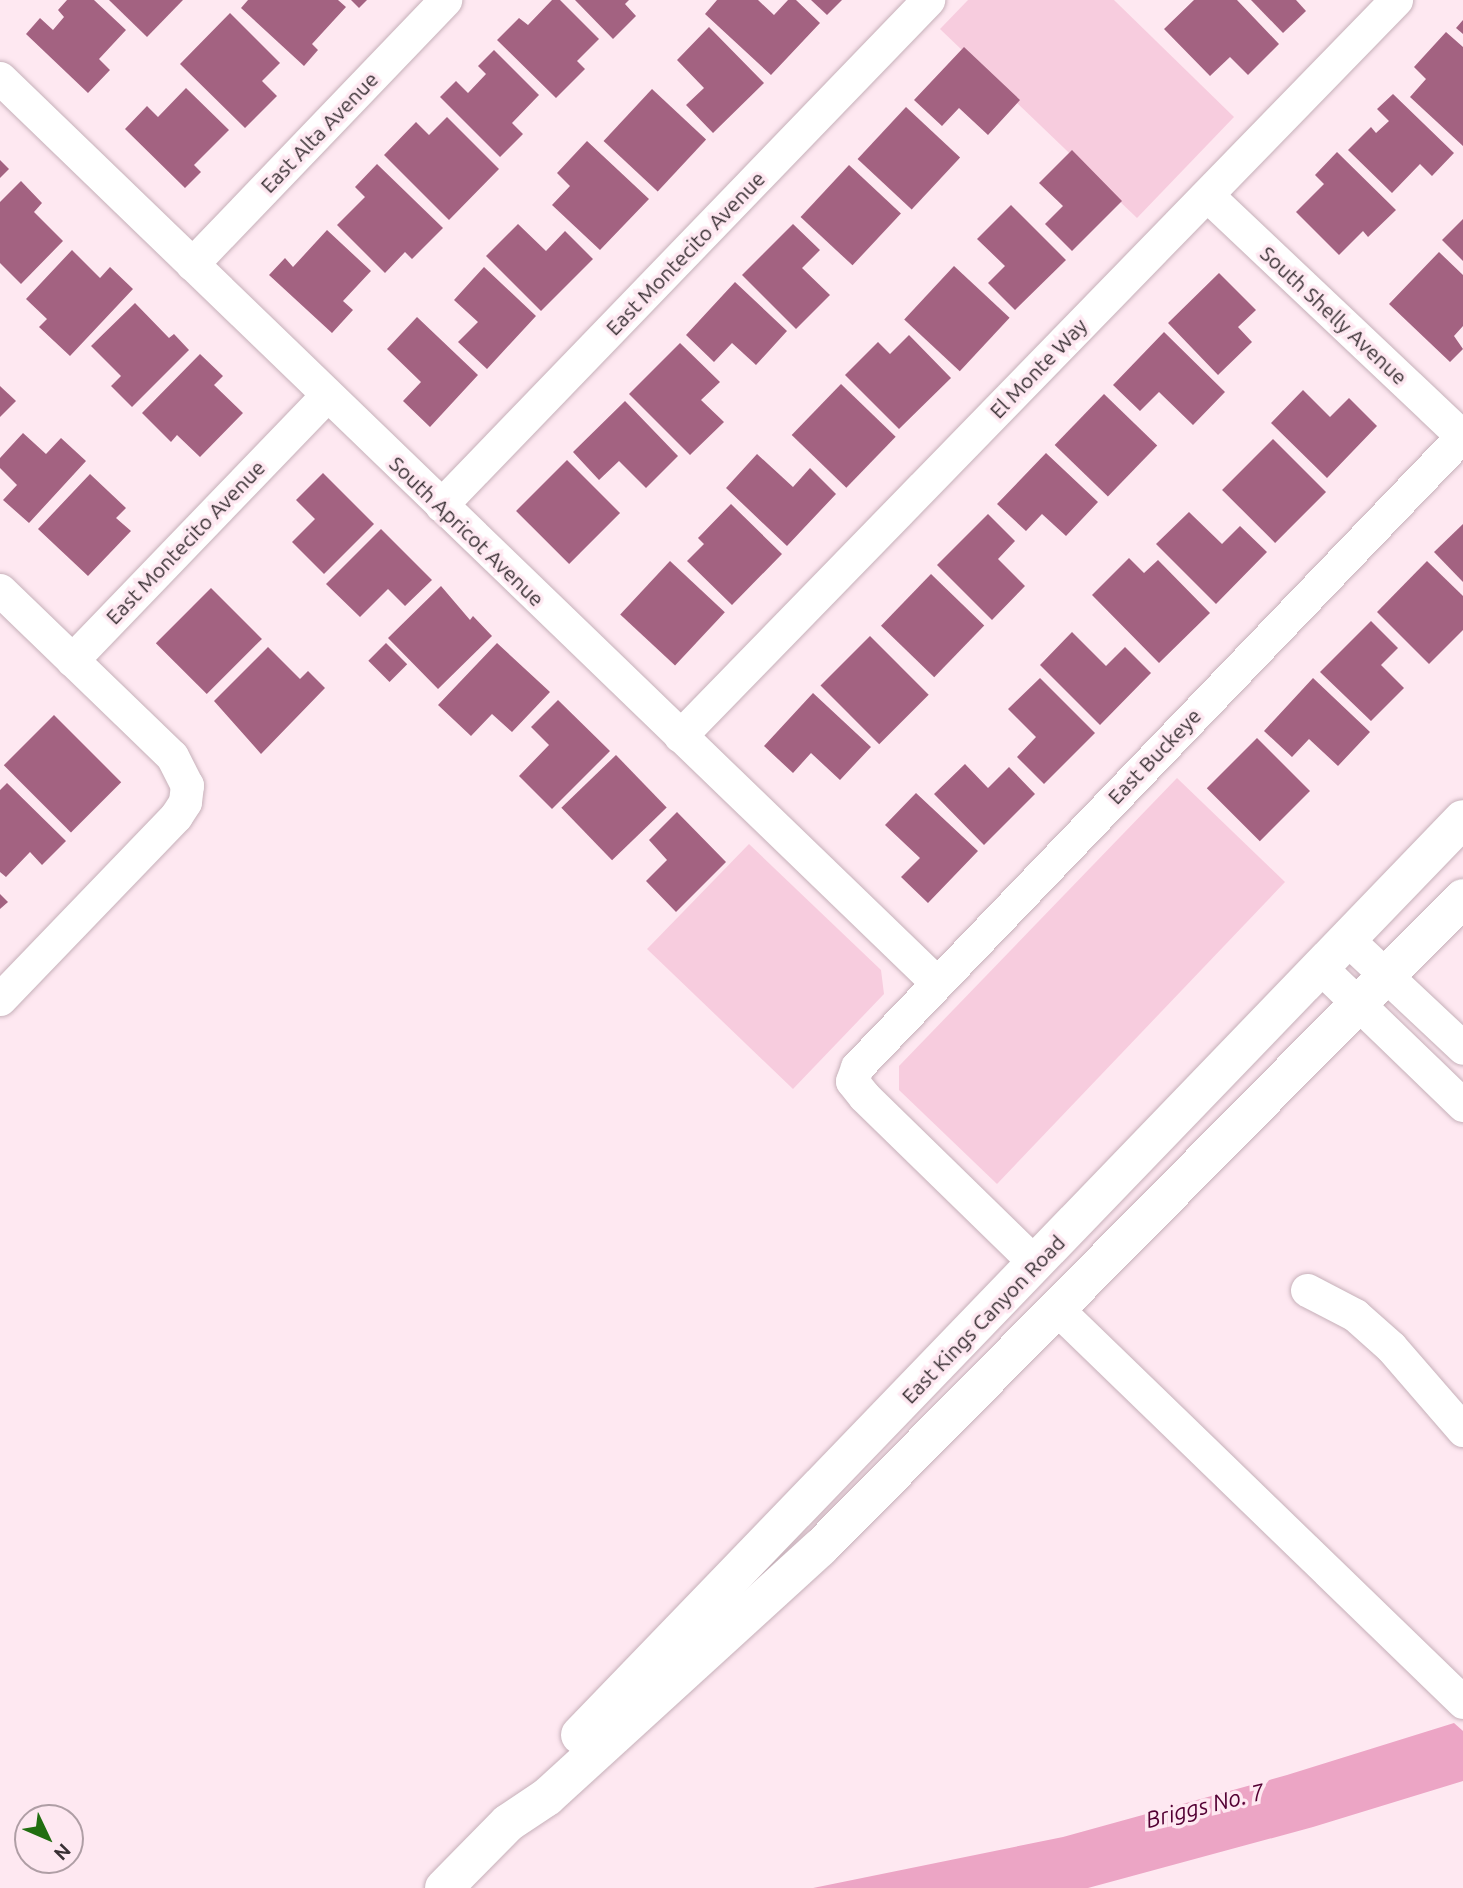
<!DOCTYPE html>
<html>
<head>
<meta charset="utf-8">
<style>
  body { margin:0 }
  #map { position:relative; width:1463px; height:1888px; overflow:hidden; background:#fee8f1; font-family:Ubuntu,sans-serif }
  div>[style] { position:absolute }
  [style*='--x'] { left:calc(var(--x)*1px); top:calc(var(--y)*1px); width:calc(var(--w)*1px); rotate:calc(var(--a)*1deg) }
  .green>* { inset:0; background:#f7ccde }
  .water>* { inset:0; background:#eca5c5 }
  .building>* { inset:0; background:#a36281; transform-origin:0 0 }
  .roads { filter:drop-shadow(0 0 2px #c6b0b9) drop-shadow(0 0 2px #c6b0b9) }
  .street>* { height:33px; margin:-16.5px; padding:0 16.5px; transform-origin:16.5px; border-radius:16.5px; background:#fff }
  .secondary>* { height:38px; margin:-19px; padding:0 19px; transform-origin:19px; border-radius:19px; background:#fff }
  span { translate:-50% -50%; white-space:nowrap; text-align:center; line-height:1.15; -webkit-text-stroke:7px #fee8f1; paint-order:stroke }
  .street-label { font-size:21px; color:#393034 }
  .water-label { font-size:23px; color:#530033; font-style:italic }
  .north { position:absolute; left:14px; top:1804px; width:70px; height:70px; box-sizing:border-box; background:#fee8f1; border:2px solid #af9ea5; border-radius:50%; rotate:134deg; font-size:19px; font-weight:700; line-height:28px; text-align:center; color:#393034 }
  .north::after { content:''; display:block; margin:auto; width:24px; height:32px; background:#216e10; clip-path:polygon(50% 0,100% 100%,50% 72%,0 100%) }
</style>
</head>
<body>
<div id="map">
  <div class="green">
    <div style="clip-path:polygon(968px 0,1114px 0,1234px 117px,1137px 218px,940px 29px)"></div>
    <div style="clip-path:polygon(1177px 778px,1285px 882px,997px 1184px,899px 1090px,899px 1066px)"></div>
    <div style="clip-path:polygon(749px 844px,881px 970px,884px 994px,793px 1089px,647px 949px)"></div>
  </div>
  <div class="water">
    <div style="clip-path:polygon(1454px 1723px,1463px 1731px,1463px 1781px,1313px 1827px,1088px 1888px,813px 1888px,1063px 1837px,1287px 1775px)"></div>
  </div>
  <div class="building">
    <div style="clip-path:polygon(67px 0,94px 0,126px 30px,99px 59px,110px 70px,88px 93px,26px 34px,40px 18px,53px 30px,64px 17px,58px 10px)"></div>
    <div style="clip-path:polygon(109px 0,183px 0,147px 37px)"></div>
    <div style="clip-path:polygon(248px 0,338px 0,346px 7px,312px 44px,318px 50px,304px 66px,241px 8px)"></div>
    <div style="clip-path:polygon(351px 0,367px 0,359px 8px)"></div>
    <div style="clip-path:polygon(552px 0,560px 0,599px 39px,577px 61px,585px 69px,556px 98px,497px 40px,519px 18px,528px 25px)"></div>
    <div style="clip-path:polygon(575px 0,629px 0,625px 4px,636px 16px,613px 39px)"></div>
    <div style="clip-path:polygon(717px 0,758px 0,774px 15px,788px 0,796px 0,820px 23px,771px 75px,705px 14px)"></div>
    <div style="clip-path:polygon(811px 0,842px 0,827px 15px)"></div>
    <div style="clip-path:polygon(1194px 0,1237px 0,1279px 44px,1248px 75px,1230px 57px,1210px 76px,1164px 29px)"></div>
    <div style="clip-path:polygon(1251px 0,1296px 0,1306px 11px,1283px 33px)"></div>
    <div style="clip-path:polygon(230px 13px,280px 63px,262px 81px,277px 96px,245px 128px,180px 64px)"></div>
    <div style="clip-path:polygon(1463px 20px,1463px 34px,1456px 28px)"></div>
    <div style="clip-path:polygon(709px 27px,764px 83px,713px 133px,686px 105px,704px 88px,677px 60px)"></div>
    <div style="clip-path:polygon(1446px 32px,1463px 47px,1463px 146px,1410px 97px,1426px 79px,1414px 67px)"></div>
    <div style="clip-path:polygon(964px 47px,1020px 100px,988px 135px,959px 108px,942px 126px,914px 100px)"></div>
    <div style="clip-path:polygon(494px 50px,539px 95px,512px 123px,523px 134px,500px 157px,440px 97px,456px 81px,468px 93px,486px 74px,478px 66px)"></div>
    <div style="clip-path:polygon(186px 88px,229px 130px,194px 165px,201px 172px,185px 188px,125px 129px,147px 106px,158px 117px)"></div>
    <div style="left:652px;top:89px;width:74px;height:71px;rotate:43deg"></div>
    <div style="clip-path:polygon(1393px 94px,1454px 153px,1432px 176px,1420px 164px,1392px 193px,1348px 150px,1371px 127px,1376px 133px,1389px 121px,1377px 109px)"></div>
    <div style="left:906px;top:107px;width:74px;height:71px;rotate:43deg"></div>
    <div style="clip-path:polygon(447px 117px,499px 169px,449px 220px,384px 155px,416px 122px,429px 135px)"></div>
    <div style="clip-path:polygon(587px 141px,649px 199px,600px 250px,552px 205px,570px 186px,557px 173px)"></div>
    <div style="clip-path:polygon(1072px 150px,1122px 201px,1072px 251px,1045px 224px,1063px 206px,1039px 183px)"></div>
    <div style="clip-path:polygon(1337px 152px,1396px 210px,1368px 237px,1363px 231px,1339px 255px,1296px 212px,1324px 184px,1315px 175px)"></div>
    <div style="clip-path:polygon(0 160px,9px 169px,0 178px)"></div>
    <div style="clip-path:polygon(377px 164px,443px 228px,412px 259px,405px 252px,385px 273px,337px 225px,365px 197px,355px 187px)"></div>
    <div style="left:849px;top:165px;width:71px;height:71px;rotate:43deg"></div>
    <div style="clip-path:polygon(21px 181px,42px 203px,34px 212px,63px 241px,21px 284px,0 263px,0 202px)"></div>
    <div style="clip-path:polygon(1011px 205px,1066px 260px,1015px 310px,988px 283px,1005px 266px,977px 239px)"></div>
    <div style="clip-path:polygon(1463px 219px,1463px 261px,1442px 240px)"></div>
    <div style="clip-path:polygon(518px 224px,546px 251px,565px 231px,593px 259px,541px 311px,486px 256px)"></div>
    <div style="clip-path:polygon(793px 224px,820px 250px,802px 268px,830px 295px,796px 329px,742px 275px)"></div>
    <div style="clip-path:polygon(327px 230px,371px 271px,343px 301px,353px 310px,332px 333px,269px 275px,285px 258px,293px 267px)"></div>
    <div style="clip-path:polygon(72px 250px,100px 278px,110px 267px,133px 289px,70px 356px,39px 327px,47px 319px,26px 299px)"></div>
    <div style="clip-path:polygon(1439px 252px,1463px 275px,1463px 326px,1454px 336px,1463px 349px,1450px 362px,1389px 304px)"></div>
    <div style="left:954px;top:266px;width:76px;height:73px;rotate:43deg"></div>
    <div style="clip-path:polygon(484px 267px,536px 316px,487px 369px,458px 342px,478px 322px,454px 300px)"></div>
    <div style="clip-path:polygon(1219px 273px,1256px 310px,1238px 327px,1252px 342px,1218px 375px,1168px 323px)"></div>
    <div style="clip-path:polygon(735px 282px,787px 331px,756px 365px,732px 343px,714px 362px,686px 335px)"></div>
    <div style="clip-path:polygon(135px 303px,169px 338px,174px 334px,189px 350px,132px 407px,111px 386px,121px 376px,91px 346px)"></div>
    <div style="clip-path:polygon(417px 317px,478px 375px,430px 427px,403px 401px,421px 382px,387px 349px)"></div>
    <div style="clip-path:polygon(1164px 332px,1225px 392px,1193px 425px,1159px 392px,1140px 411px,1113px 385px)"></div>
    <div style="clip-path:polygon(909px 335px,951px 378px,899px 429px,845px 375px,878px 342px,890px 354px)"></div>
    <div style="clip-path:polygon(680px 343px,720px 382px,701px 400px,724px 422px,690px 455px,629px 394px)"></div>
    <div style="clip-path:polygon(200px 354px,223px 376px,214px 385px,243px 413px,200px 457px,177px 435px,171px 442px,142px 413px)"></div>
    <div style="left:841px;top:384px;width:76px;height:71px;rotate:44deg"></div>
    <div style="clip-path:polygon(0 386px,16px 401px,0 417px)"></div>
    <div style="clip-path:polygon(1303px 390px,1330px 417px,1349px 398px,1377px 426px,1327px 478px,1271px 423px)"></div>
    <div style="left:1104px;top:394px;width:74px;height:71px;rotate:44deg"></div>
    <div style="clip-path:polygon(625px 401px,678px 456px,646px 488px,619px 461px,599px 480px,573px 452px)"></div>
    <div style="clip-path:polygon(23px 433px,46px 454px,61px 438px,86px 461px,29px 523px,3px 500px,17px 485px,0 468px,0 458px)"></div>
    <div style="left:1273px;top:439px;width:75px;height:72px;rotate:45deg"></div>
    <div style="clip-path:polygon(1046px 453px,1098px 502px,1066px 536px,1042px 514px,1026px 531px,997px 504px)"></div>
    <div style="clip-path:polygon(757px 454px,793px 487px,810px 468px,836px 494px,787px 546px,726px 488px)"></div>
    <div style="left:567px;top:460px;width:75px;height:72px;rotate:45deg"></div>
    <div style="clip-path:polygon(323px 473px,374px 524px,324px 574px,292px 542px,315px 519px,296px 500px)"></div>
    <div style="clip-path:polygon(90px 474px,126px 508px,116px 518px,131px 531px,88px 576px,38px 529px)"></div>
    <div style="clip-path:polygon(731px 504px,782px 554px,732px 605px,687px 561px,704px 544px,698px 538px)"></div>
    <div style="clip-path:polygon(1189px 512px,1222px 544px,1240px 526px,1267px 552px,1216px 604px,1156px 544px)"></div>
    <div style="clip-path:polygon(988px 514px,1015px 541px,998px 559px,1025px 586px,992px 620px,937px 565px)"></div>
    <div style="clip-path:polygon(1463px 524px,1463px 582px,1434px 552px)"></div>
    <div style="clip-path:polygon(381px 529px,432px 580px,405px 606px,388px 589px,360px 617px,326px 584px)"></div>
    <div style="clip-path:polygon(1129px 558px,1144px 573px,1158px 560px,1210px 613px,1159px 663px,1092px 595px)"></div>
    <div style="left:670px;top:561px;width:75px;height:73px;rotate:43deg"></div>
    <div style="clip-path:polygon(1427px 561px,1463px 596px,1463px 630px,1429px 664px,1377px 612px)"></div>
    <div style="left:931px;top:574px;width:74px;height:72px;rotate:44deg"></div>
    <div style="clip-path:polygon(441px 586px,470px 620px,473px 616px,492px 636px,438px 689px,388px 638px)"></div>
    <div style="left:211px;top:588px;width:72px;height:78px;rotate:45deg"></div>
    <div style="clip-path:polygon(1371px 621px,1398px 648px,1381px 665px,1404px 688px,1371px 721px,1320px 672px)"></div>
    <div style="clip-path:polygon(1072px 632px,1106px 666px,1125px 647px,1151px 673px,1100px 725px,1040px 665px)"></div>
    <div style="left:870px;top:636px;width:83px;height:70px;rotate:45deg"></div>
    <div style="left:386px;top:643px;width:30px;height:25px;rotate:45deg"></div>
    <div style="clip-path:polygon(497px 643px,550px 692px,512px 732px,492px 714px,471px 736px,438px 705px)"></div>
    <div style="clip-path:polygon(268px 647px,300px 679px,308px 671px,325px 688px,261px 754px,214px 701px)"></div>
    <div style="clip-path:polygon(1040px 678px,1095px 733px,1044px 784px,1017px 757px,1036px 737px,1008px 709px)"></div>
    <div style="clip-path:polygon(1313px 678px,1370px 732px,1338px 766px,1309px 739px,1292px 757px,1264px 731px)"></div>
    <div style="clip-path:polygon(813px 693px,871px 747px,840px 780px,811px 753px,793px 773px,764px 746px)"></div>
    <div style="clip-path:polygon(558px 700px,610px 751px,552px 809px,519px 776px,549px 745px,531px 727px)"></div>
    <div style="left:54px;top:715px;width:95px;height:71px;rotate:45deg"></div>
    <div style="left:1257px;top:738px;width:75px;height:71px;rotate:45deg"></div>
    <div style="left:616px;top:755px;width:73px;height:76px;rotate:46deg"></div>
    <div style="clip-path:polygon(965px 764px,988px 788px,1009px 767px,1035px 794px,984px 845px,934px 794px)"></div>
    <div style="clip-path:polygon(7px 783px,66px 841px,42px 865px,30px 852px,6px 877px,0 872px,0 790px)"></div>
    <div style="clip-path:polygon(916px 793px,978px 851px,928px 903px,901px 877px,920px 858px,885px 825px)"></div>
    <div style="clip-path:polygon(677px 812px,726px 862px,676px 912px,646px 881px,667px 860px,649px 840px)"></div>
    <div style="clip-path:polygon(0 894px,8px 902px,0 909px)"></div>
  </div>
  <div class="roads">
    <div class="street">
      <div style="--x:0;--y:78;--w:1301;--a:44"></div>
      <div style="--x:1207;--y:195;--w:351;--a:43.4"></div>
      <div style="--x:192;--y:264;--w:366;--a:-46.2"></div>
      <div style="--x:441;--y:505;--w:702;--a:-46.04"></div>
      <div style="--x:0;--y:590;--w:239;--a:44"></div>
      <div style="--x:172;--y:756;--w:33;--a:63"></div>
      <div style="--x:187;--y:785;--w:17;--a:97"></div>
      <div style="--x:185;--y:802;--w:17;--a:123"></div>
      <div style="--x:176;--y:816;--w:254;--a:133.9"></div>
      <div style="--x:72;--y:660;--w:368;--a:-46.1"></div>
      <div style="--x:680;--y:736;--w:1027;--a:-45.79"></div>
      <div style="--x:1347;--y:939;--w:159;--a:43.2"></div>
      <div style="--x:1320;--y:967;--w:199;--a:44"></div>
      <div style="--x:1036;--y:1264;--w:240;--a:-135.7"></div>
      <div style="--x:864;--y:1096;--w:19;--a:-129"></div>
      <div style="--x:852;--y:1081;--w:15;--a:-70"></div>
      <div style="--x:857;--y:1067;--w:876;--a:-46.2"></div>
      <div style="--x:1307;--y:1290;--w:54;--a:27.5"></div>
      <div style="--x:1355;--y:1315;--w:48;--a:41.6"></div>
      <div style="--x:1391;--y:1347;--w:110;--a:49.1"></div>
      <div style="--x:1055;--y:1307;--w:568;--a:44.07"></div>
    </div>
    <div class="secondary">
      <div style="--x:580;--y:1735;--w:1272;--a:-46.05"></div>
      <div style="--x:444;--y:1888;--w:91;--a:-45.4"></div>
      <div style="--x:508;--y:1823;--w:47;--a:-33.7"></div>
      <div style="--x:547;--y:1797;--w:369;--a:-42.4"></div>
      <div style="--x:820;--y:1548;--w:914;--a:-45.31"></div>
    </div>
  </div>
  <div class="street-label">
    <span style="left:319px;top:132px;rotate:-46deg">East Alta Avenue</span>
    <span style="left:685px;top:253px;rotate:-46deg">East Montecito Avenue</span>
    <span style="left:1334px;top:315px;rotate:43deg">South Shelly Avenue</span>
    <span style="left:1038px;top:368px;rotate:-46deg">El Monte Way</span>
    <span style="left:467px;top:531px;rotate:44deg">South Apricot Avenue</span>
    <span style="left:185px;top:542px;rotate:-46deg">East Montecito Avenue</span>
    <span style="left:1154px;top:756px;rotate:-46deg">East Buckeye</span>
    <span style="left:983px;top:1319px;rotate:-46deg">East Kings Canyon Road</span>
  </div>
  <div class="water-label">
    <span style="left:1205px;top:1806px;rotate:-14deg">Briggs No. 7</span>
  </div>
  <div class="north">N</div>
</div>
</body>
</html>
